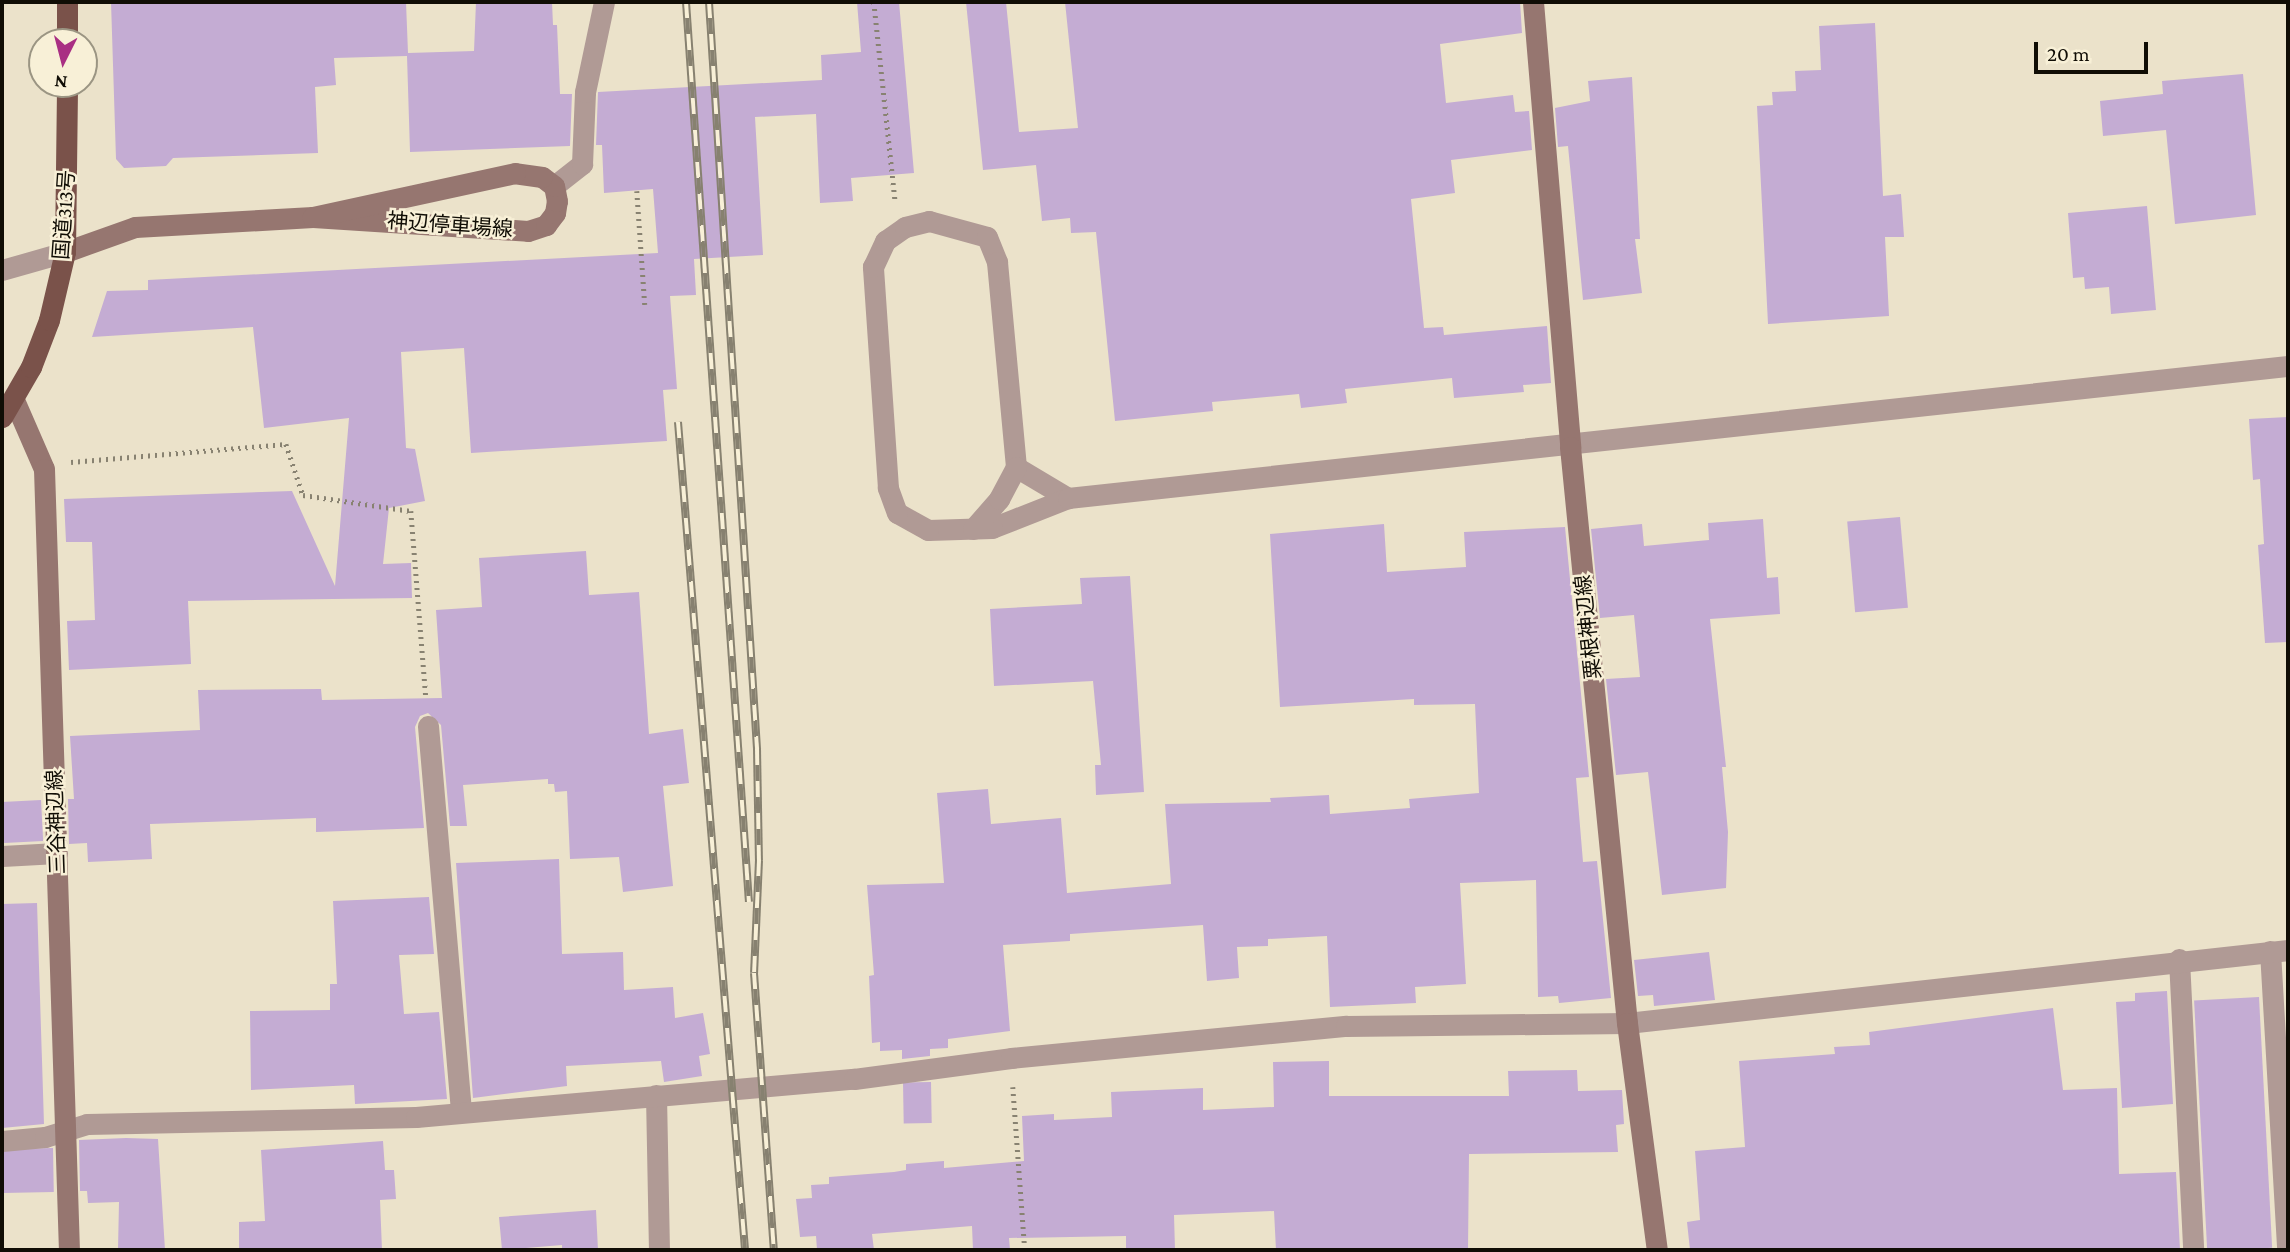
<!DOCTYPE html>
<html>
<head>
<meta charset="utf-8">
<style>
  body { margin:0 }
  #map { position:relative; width:2290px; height:1252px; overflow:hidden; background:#ebe2ca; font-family:"Crimson Pro","Noto Sans JP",serif }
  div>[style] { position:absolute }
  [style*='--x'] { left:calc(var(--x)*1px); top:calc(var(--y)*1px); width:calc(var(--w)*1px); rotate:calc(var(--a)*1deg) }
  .building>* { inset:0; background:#c4acd3; transform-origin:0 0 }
  .path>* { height:4.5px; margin-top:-2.25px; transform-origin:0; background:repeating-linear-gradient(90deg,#888271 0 2px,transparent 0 7px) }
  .service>* { height:21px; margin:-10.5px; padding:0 10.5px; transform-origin:10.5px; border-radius:10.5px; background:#b09a95 }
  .minor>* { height:21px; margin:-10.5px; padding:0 10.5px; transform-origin:10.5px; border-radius:10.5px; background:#b09a95 }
  .tertiary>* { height:21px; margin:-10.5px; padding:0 10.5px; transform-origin:10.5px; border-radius:10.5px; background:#b09a95 }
  .secondary>* { height:21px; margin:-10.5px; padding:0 10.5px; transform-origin:10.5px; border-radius:10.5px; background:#967670 }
  .trunk>* { height:21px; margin:-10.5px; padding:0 10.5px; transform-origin:10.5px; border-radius:10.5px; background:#7a524a }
  .rail>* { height:8px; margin-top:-4px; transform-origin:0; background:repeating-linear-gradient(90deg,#f8f0d7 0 16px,#878170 0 32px); box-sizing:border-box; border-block:2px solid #878170 }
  span { translate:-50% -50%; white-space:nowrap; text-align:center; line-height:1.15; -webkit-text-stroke:5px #f8f0d7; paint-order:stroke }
  .street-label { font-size:21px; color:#100d05 }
  .frame { position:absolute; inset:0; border:4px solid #100d05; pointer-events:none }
  .north { position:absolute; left:28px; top:28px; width:70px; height:70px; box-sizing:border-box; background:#f8f0d7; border:2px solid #9b9583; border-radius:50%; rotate:186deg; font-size:19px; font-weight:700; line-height:28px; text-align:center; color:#100d05 }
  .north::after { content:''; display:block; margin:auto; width:24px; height:32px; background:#a92f83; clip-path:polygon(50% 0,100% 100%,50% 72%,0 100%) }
  .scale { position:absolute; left:2034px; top:42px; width:114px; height:32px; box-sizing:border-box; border:4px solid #100d05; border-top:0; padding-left:9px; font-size:21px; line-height:24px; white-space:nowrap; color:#100d05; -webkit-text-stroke:5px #f8f0d7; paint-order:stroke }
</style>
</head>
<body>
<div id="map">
  <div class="building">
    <div style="clip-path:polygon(111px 2px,406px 2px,408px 53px,474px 51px,476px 2px,552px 2px,553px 25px,557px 25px,560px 94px,572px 94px,570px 146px,410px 152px,407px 56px,334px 58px,336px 85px,315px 87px,318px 153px,173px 158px,166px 166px,124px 168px,116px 159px)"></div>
    <div style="clip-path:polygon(857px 2px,899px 2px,914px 173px,851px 178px,853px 201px,820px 203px,816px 114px,755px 117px,763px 255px,694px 259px,696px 295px,670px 296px,677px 389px,663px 390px,667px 441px,471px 453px,464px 348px,401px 352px,406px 448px,415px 449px,425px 501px,389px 508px,383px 564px,411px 563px,412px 598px,188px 601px,191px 664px,69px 670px,67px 621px,95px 620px,92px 542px,66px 542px,64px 499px,292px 491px,335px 586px,349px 418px,264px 428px,253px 327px,92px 337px,107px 291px,148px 290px,148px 280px,658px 253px,653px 189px,604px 193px,602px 145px,596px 145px,598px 92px,822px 80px,821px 55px,861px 52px)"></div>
    <div style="clip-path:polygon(966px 2px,1006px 2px,1019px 132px,1078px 128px,1065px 2px,1520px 2px,1522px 33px,1440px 44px,1446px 103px,1513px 95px,1515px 112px,1529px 111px,1532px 150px,1451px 160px,1455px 193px,1411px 199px,1424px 328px,1443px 327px,1444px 335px,1547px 326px,1551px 383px,1523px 385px,1524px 392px,1454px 398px,1452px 378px,1345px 389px,1347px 403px,1301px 408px,1299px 394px,1212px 402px,1213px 411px,1115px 421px,1096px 232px,1071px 233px,1070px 218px,1042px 221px,1036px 165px,983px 170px)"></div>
    <div style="clip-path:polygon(1875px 23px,1883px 196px,1901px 194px,1904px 237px,1885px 237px,1889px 316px,1768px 324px,1757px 106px,1773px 105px,1772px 92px,1796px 91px,1795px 71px,1821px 70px,1819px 26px)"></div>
    <div style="clip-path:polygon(2243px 74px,2256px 215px,2175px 224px,2166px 130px,2103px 136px,2100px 101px,2163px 94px,2162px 81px)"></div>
    <div style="clip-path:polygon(1632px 77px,1640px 239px,1635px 239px,1642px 293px,1583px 300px,1568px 146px,1558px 147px,1555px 108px,1590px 101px,1588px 81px)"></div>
    <div style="clip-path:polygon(2147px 206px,2156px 310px,2111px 314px,2109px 287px,2085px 289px,2084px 277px,2073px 278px,2068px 213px)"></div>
    <div style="clip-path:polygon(2288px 417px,2288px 642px,2265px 643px,2258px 545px,2264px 544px,2260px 479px,2253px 480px,2249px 419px)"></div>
    <div style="left:1900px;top:517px;width:91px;height:53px;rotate:85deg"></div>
    <div style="clip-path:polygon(1763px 519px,1767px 578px,1778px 577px,1780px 614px,1710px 619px,1726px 767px,1722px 767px,1728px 832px,1726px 888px,1662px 895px,1648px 772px,1616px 775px,1606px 679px,1640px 677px,1634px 615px,1600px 618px,1591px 529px,1642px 524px,1644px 546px,1709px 540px,1708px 523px)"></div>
    <div style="clip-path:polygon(1384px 524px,1387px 572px,1466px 567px,1464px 532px,1565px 527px,1589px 777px,1576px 778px,1583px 862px,1597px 861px,1611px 998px,1559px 1003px,1558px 996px,1538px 997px,1536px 880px,1460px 883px,1466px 984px,1415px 987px,1416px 1003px,1330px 1007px,1327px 936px,1268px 939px,1268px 946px,1237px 947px,1239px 978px,1207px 981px,1203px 925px,1070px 934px,1070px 941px,1003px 945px,1010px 1031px,948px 1039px,948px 1048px,930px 1049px,930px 1056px,902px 1059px,902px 1050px,880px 1051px,880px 1042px,872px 1043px,869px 976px,874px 975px,867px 885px,944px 883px,937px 793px,988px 789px,991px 824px,1061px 818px,1067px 893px,1171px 884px,1165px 804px,1271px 802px,1270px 798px,1329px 795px,1330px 814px,1410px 808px,1409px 799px,1479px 793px,1475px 704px,1414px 705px,1414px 699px,1280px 707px,1270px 534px)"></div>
    <div style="clip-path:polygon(586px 551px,589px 595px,639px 592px,649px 734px,683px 729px,689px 783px,663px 786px,673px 886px,623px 892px,619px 857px,570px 859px,567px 791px,555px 792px,554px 784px,548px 784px,548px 779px,463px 785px,467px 826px,450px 826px,441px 725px,428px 713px,420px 716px,415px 727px,424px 828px,316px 832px,316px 818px,150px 824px,152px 859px,88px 862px,87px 843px,69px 844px,68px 799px,74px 799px,70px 736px,200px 730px,198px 690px,321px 689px,322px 700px,442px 698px,436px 610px,482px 607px,479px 558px)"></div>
    <div style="clip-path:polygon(1130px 576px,1144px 792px,1096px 795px,1095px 765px,1101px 765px,1093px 681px,994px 686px,990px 609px,1082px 604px,1080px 578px)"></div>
    <div style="left:41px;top:800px;width:41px;height:39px;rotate:87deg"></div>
    <div style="clip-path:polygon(559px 859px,562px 954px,623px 952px,624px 990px,673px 987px,675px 1018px,703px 1013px,710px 1054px,699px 1056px,702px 1076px,664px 1082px,661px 1061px,566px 1066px,567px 1086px,473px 1098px,456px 863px)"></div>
    <div style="clip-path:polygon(429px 897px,434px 954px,399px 955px,404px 1014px,439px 1012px,447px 1099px,355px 1104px,354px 1085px,251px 1090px,250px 1011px,330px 1010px,330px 984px,337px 984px,333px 901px)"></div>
    <div style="clip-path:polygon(37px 903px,44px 1124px,2px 1128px,2px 904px)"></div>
    <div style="clip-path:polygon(1709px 952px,1715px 1000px,1654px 1006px,1653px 995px,1638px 996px,1634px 960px)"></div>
    <div style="clip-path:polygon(2167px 991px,2173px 1104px,2122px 1108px,2116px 1002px,2135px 1001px,2135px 993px)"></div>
    <div style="left:2259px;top:997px;width:251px;height:65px;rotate:87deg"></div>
    <div style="clip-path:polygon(2053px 1008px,2063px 1090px,2117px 1088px,2119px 1174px,2176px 1172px,2180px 1250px,1690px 1250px,1687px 1222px,1700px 1220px,1695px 1151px,1745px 1147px,1739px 1061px,1835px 1054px,1834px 1047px,1870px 1045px,1869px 1032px)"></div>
    <div style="clip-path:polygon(1329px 1061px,1329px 1096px,1509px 1096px,1508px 1071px,1577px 1070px,1578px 1091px,1622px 1090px,1624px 1124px,1616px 1125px,1618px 1152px,1469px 1154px,1468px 1250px,1276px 1250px,1274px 1211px,1174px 1215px,1175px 1250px,1126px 1250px,1126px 1236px,1009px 1238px,1010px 1250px,973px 1250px,972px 1226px,872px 1234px,874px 1250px,817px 1250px,816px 1236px,800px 1237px,796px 1199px,812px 1198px,811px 1185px,829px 1184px,829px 1177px,894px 1172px,906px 1170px,906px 1164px,944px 1161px,944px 1168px,1024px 1161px,1022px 1116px,1054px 1114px,1054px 1120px,1112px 1117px,1111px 1092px,1203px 1088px,1203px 1110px,1274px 1107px,1273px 1062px)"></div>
    <div style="left:931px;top:1082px;width:41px;height:28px;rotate:89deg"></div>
    <div style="clip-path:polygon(126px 1138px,158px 1139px,165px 1250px,118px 1249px,119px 1202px,88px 1203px,87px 1191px,80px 1191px,79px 1140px)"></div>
    <div style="clip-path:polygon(383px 1141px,385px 1170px,394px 1170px,396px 1199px,380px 1200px,382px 1250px,239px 1250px,239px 1222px,265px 1221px,261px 1150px)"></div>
    <div style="left:53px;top:1148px;width:44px;height:51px;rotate:89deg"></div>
    <div style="clip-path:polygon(596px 1210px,598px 1250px,562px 1250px,562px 1245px,502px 1250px,499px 1217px)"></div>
  </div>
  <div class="path">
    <div style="--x:874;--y:2;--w:199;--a:83.9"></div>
    <div style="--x:637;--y:191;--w:114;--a:86"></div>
    <div style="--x:71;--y:462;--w:216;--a:-4.8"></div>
    <div style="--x:286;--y:444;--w:54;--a:71.6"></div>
    <div style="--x:303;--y:495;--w:109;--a:8.4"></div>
    <div style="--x:411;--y:511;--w:187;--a:85.4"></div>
    <div style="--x:1013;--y:1087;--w:163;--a:85.8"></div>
  </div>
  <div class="service">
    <div style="--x:929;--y:221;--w:60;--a:15.4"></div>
    <div style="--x:987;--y:237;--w:27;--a:68"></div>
    <div style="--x:997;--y:262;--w:206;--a:84.7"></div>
    <div style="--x:1016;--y:467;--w:61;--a:30.8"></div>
    <div style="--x:1068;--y:498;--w:82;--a:158.5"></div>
    <div style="--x:992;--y:528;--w:64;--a:178.2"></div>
    <div style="--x:928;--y:530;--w:35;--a:-151"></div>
    <div style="--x:897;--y:513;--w:27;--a:-110"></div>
    <div style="--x:888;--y:488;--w:222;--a:-93.9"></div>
    <div style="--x:873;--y:267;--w:29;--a:-65"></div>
    <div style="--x:885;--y:241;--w:24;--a:-35"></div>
    <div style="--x:905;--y:227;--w:25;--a:-14"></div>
    <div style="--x:973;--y:529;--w:40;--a:-49"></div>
    <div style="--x:999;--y:499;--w:36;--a:-62"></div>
  </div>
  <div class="minor">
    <div style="--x:554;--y:186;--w:36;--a:-38"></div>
    <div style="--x:582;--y:164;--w:72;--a:-87.6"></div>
    <div style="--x:585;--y:92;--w:92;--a:-78.1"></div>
    <div style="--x:2;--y:270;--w:66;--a:-15.9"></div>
    <div style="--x:428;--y:726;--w:387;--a:85.1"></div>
    <div style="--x:2;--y:856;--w:55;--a:-3.1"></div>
    <div style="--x:2270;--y:951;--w:299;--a:86.7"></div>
    <div style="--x:2179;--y:959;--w:291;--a:87.2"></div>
    <div style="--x:656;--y:1095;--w:155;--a:88.9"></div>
    <div style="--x:2;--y:1141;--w:43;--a:-5.3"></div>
    <div style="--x:45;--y:1137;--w:44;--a:-17.2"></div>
    <div style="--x:87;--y:1124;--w:329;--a:-1.2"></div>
    <div style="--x:416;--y:1117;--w:440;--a:-5"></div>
    <div style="--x:854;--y:1079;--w:158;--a:-7.6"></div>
    <div style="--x:1011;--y:1058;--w:337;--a:-5.5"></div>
    <div style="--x:1346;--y:1026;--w:281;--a:-0.6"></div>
    <div style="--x:1627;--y:1023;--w:665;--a:-6.3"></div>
  </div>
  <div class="tertiary">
    <div style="--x:1068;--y:498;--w:1227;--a:-6.18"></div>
  </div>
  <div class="secondary">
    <div style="--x:1533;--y:2;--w:447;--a:85.2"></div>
    <div style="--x:1570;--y:447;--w:579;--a:84.35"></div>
    <div style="--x:1627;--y:1023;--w:229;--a:82.5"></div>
    <div style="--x:65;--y:252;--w:74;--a:-19.7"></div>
    <div style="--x:135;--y:227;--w:178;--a:-3.2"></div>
    <div style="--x:313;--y:217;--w:215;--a:3.7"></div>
    <div style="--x:528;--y:231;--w:19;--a:-18"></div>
    <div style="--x:546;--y:225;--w:15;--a:-53"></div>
    <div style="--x:555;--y:213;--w:12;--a:-81"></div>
    <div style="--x:557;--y:201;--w:15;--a:-101"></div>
    <div style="--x:554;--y:186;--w:15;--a:-143"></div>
    <div style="--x:542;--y:177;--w:27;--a:-172"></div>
    <div style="--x:515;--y:173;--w:207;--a:167.7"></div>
    <div style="--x:14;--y:400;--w:75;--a:66.5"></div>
    <div style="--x:44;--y:469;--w:781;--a:88.17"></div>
  </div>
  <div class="trunk">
    <div style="--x:67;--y:2;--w:40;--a:90"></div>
    <div style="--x:2;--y:417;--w:58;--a:-59.9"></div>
    <div style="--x:31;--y:367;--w:50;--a:-69"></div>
    <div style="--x:49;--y:320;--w:70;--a:-76.8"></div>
    <div style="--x:65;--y:252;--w:168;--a:-89.3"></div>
  </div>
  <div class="rail">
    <div style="--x:686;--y:2;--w:902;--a:86"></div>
    <div style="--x:709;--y:2;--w:749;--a:86.32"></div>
    <div style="--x:757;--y:749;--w:111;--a:89"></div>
    <div style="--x:759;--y:860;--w:113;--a:92.5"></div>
    <div style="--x:754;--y:973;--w:278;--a:85.9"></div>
    <div style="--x:678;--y:422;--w:831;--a:85.37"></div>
  </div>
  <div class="street-label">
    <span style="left:64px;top:215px;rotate:-86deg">国道313号</span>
    <span style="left:450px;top:225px;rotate:4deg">神辺停車場線</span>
    <span style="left:1588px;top:627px;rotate:-96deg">粟根神辺線</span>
    <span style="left:56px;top:822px;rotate:-92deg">三谷神辺線</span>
  </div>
  <div class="frame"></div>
  <div class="north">N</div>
  <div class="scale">20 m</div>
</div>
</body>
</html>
